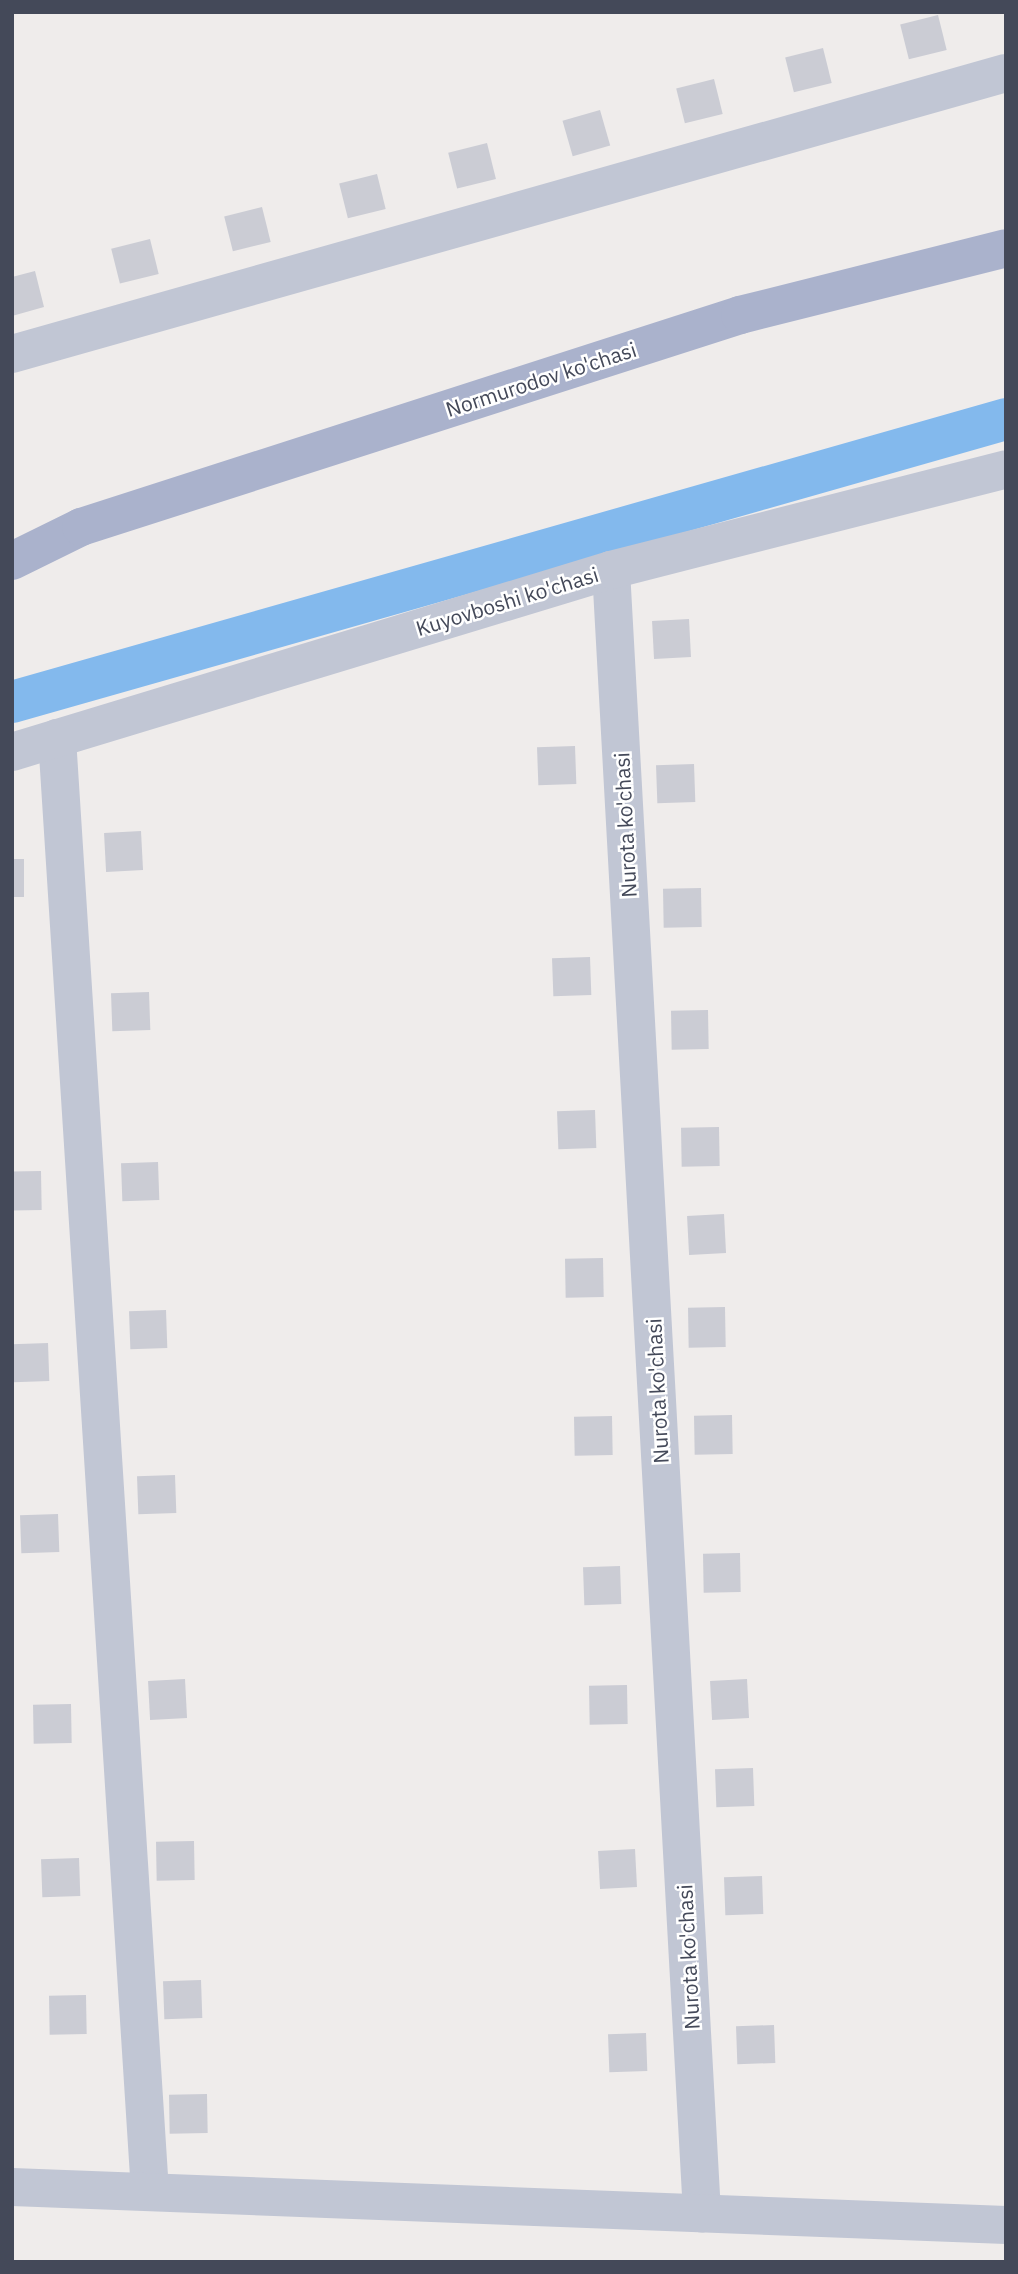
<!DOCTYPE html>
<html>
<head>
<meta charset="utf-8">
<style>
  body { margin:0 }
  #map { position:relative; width:1018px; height:2274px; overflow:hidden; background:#efeceb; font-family:"IBM Plex Sans",sans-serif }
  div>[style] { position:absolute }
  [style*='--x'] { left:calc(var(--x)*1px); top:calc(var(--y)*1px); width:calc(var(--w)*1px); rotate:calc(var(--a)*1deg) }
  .canal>* { height:42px; margin:-21px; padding:0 21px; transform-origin:21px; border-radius:21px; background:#83b9ed }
  .building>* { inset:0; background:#cbccd4; transform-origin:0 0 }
  .minor>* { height:38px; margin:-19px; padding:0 19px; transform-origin:19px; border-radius:19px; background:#c1c6d4 }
  .primary>* { height:38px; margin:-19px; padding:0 19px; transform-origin:19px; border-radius:19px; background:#aab2cc }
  span { translate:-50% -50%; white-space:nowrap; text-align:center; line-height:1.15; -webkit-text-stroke:5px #fff; paint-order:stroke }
  .street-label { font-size:21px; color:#444959 }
  .frame { position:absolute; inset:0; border:14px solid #444959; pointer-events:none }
</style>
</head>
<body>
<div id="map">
  <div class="canal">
    <div style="--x:12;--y:702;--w:1034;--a:-15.89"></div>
  </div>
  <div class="building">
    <div style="left:938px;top:15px;width:36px;height:39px;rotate:76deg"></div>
    <div style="left:823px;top:48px;width:36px;height:39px;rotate:76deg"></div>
    <div style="left:714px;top:79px;width:36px;height:39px;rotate:76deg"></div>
    <div style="left:600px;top:110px;width:37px;height:39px;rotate:74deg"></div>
    <div style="left:487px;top:143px;width:37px;height:40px;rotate:76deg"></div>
    <div style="left:377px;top:174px;width:36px;height:39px;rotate:76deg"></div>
    <div style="left:262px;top:207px;width:36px;height:39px;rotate:76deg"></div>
    <div style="left:150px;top:239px;width:36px;height:40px;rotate:76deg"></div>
    <div style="clip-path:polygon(35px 271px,44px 307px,12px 316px,12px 277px)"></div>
    <div style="left:689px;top:619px;width:38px;height:37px;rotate:87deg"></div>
    <div style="left:575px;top:746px;width:38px;height:38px;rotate:88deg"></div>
    <div style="left:694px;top:764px;width:38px;height:38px;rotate:88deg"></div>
    <div style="left:141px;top:831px;width:39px;height:37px;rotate:87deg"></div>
    <div style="left:12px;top:859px;width:12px;height:38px"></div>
    <div style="left:701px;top:888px;width:39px;height:38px;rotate:89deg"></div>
    <div style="left:590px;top:957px;width:38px;height:38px;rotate:88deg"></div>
    <div style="left:149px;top:992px;width:38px;height:38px;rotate:88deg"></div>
    <div style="left:708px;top:1010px;width:39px;height:37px;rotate:89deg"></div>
    <div style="left:595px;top:1110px;width:38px;height:38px;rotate:88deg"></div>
    <div style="left:719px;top:1127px;width:39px;height:38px;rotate:89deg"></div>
    <div style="left:158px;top:1162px;width:38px;height:37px;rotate:88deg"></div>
    <div style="left:41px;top:1171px;width:39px;height:29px;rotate:89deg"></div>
    <div style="left:724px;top:1214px;width:39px;height:37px;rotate:87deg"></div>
    <div style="left:603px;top:1258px;width:39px;height:38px;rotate:89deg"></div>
    <div style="left:725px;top:1307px;width:40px;height:37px;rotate:89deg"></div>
    <div style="left:166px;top:1310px;width:38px;height:37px;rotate:88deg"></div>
    <div style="left:48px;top:1343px;width:38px;height:36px;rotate:88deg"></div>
    <div style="left:732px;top:1415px;width:39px;height:38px;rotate:89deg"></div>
    <div style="left:612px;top:1416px;width:39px;height:38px;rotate:89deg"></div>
    <div style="left:175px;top:1475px;width:38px;height:38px;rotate:88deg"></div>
    <div style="left:58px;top:1514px;width:38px;height:38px;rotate:88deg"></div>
    <div style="left:740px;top:1553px;width:39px;height:37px;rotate:89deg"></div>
    <div style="left:620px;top:1566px;width:38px;height:37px;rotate:88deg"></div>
    <div style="left:185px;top:1679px;width:39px;height:37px;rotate:87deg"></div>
    <div style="left:747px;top:1679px;width:39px;height:37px;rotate:87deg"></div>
    <div style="left:627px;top:1685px;width:39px;height:38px;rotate:89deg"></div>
    <div style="left:71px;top:1704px;width:39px;height:38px;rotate:89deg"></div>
    <div style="left:753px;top:1768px;width:38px;height:38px;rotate:88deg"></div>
    <div style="left:194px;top:1841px;width:39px;height:38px;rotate:89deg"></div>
    <div style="left:635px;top:1849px;width:38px;height:37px;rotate:87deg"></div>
    <div style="left:79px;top:1858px;width:38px;height:38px;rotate:88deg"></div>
    <div style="left:762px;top:1876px;width:38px;height:38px;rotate:88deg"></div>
    <div style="left:201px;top:1980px;width:38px;height:38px;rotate:88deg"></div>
    <div style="left:86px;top:1995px;width:39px;height:37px;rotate:89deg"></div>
    <div style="left:774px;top:2025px;width:38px;height:38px;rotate:88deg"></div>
    <div style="left:646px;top:2033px;width:38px;height:38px;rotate:88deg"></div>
    <div style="left:207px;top:2094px;width:39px;height:38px;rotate:89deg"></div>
  </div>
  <div class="minor">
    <div style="--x:12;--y:354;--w:1033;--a:-15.79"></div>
    <div style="--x:611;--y:570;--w:1646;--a:86.83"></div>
    <div style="--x:57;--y:738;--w:1455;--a:86.34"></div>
    <div style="--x:12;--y:752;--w:626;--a:-16.9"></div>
    <div style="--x:611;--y:570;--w:408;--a:-14.3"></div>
    <div style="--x:12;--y:2187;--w:995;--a:2.19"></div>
  </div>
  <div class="primary">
    <div style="--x:12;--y:561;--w:77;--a:-26.2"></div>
    <div style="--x:81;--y:527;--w:692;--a:-17.83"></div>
    <div style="--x:740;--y:315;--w:274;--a:-14.1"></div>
  </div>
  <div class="street-label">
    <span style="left:541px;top:379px;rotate:-18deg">Normurodov ko'chasi</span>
    <span style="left:507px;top:601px;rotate:-17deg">Kuyovboshi ko'chasi</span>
    <span style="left:625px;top:825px;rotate:-93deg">Nurota ko'chasi</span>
    <span style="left:657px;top:1391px;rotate:-93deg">Nurota ko'chasi</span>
    <span style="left:688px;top:1957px;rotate:-93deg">Nurota ko'chasi</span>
  </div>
  <div class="frame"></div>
</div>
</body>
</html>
